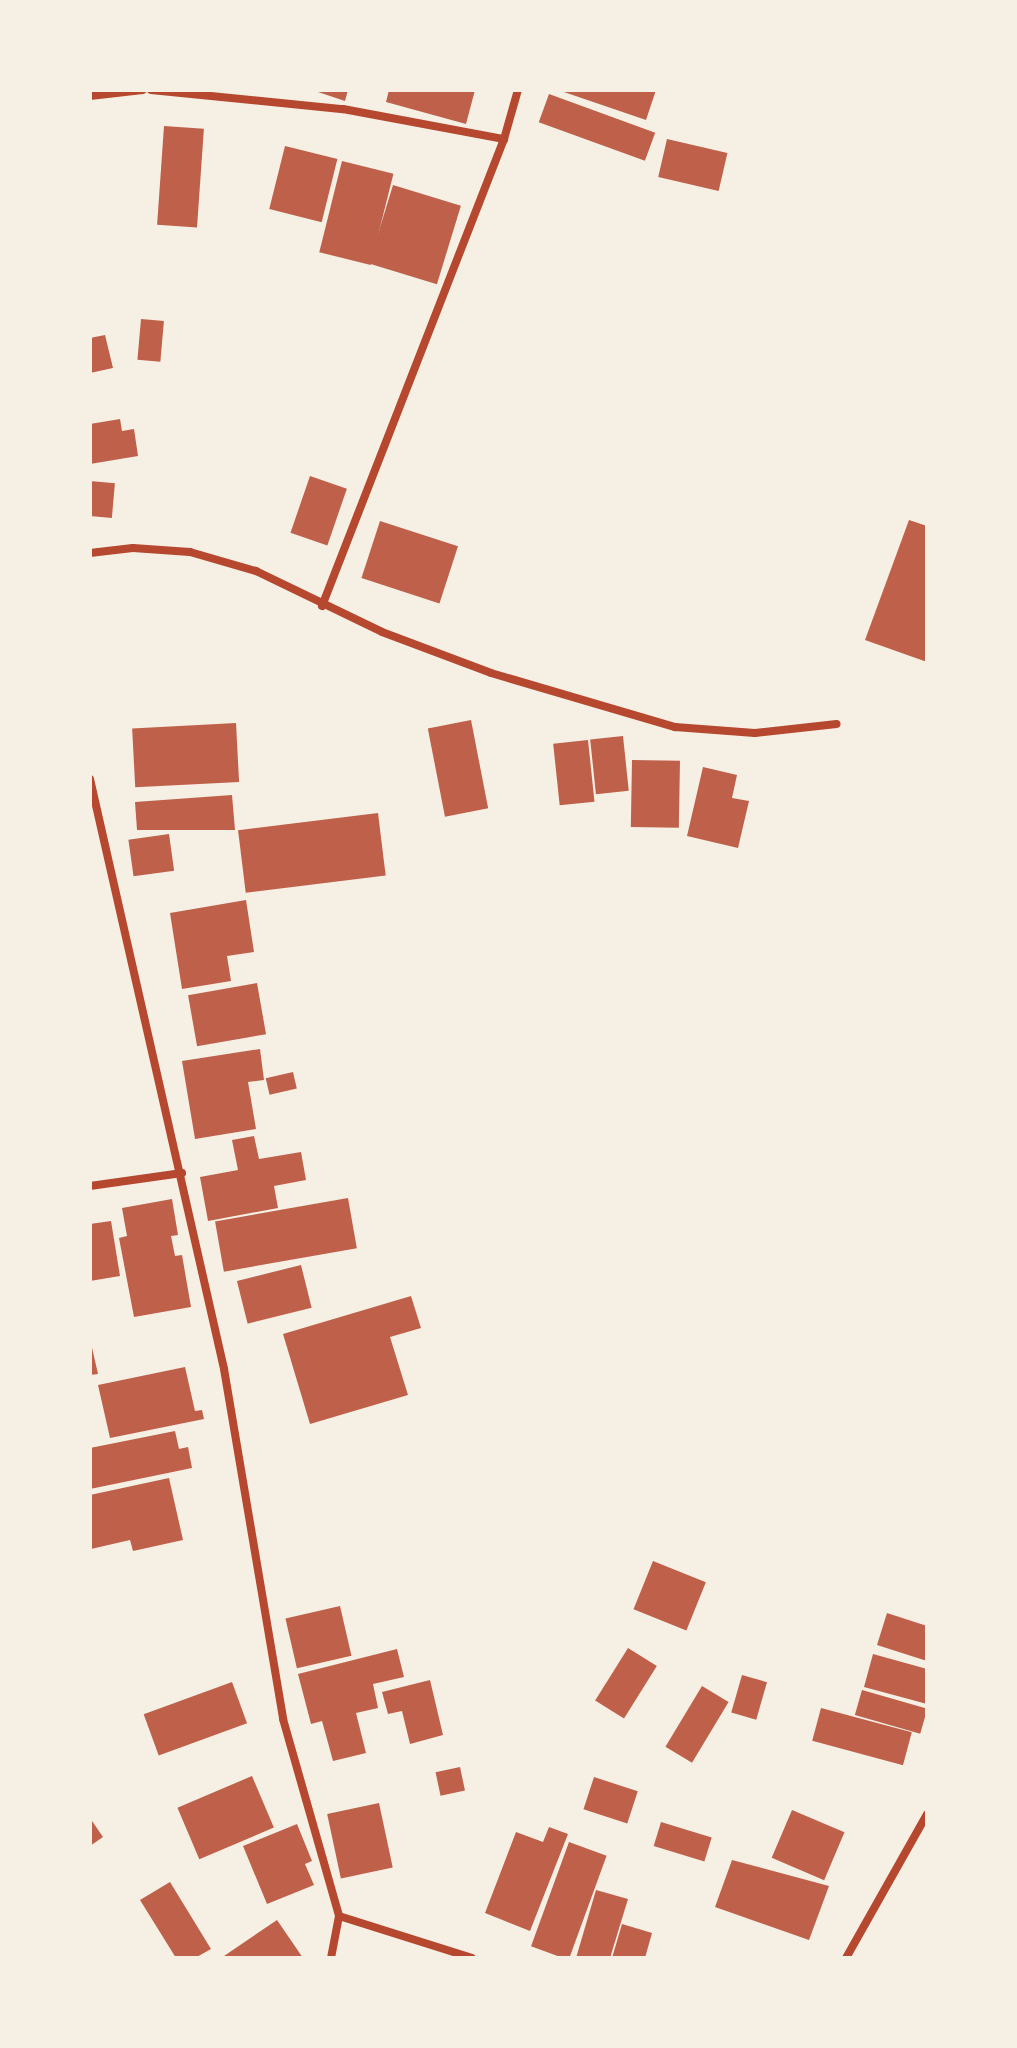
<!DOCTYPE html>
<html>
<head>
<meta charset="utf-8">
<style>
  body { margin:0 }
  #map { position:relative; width:1017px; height:2048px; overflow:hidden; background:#f6efe4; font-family:Mulish,sans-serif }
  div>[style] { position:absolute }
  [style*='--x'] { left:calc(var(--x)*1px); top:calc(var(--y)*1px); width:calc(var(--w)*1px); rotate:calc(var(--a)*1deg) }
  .building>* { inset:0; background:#bf614a; transform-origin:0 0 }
  .minor>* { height:8px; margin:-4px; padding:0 4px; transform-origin:4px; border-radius:4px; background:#b5482f }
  span { translate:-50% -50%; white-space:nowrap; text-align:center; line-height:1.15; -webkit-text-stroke:7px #f6efe4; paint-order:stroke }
  .frame { position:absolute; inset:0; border:92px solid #f6efe4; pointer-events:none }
</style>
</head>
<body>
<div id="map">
  <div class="building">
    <div style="clip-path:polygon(312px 90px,348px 90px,345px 101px)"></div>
    <div style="clip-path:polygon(389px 90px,475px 90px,466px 124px,386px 102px)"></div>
    <div style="clip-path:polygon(558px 90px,656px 90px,646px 120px)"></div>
    <div style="left:549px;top:94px;width:113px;height:30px;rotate:20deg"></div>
    <div style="left:164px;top:126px;width:40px;height:99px;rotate:4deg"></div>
    <div style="left:667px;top:139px;width:62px;height:39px;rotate:13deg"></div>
    <div style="left:285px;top:146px;width:54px;height:65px;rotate:14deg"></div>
    <div style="left:342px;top:161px;width:53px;height:94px;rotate:14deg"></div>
    <div style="left:393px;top:185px;width:71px;height:82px;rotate:17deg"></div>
    <div style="left:141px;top:319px;width:23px;height:41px;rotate:5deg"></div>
    <div style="clip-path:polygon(105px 335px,113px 368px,90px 373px,90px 338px)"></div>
    <div style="clip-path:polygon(120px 419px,122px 431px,134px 429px,138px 456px,90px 464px,90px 424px)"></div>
    <div style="left:310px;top:476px;width:39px;height:60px;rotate:19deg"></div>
    <div style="left:90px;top:481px;width:25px;height:35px;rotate:5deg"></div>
    <div style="clip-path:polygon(909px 520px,927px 526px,927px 662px,865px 640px)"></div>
    <div style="left:380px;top:521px;width:82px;height:60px;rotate:18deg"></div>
    <div style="left:471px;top:720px;width:90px;height:44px;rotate:79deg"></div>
    <div style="left:236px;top:723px;width:59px;height:104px;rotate:87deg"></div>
    <div style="left:623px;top:736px;width:55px;height:33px;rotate:84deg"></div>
    <div style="left:588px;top:740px;width:62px;height:35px;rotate:84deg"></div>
    <div style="left:632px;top:760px;width:48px;height:67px;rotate:1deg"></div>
    <div style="clip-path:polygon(703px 767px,737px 775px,732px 798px,749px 801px,738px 848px,687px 836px)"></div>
    <div style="clip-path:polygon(232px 795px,235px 830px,137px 830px,135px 802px)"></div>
    <div style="left:378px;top:813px;width:63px;height:141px;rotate:83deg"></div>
    <div style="left:169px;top:834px;width:37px;height:41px;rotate:82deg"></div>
    <div style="clip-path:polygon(246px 900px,254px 952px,227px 956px,231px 981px,182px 989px,170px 913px)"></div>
    <div style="left:257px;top:983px;width:52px;height:70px;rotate:80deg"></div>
    <div style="clip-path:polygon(260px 1049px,264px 1080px,248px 1082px,256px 1129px,195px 1139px,182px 1061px)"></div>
    <div style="left:293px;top:1072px;width:17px;height:28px;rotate:77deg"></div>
    <div style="clip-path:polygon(254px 1136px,259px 1159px,301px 1152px,306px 1180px,274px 1186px,278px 1208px,208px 1221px,200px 1177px,238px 1170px,232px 1140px)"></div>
    <div style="left:348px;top:1198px;width:51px;height:135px;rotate:80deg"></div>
    <div style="clip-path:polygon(172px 1199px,178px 1235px,171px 1236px,175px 1256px,182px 1255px,191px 1307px,134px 1317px,119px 1238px,127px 1236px,122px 1208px)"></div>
    <div style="clip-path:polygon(111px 1221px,120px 1276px,90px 1281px,90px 1224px)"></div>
    <div style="left:301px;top:1265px;width:44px;height:66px;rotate:76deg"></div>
    <div style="clip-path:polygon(411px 1296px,421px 1328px,390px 1337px,408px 1395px,310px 1424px,283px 1334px)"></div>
    <div style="clip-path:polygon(90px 1339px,98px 1374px,90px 1375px)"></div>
    <div style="clip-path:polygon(185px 1367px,195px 1411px,202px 1410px,204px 1419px,110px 1438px,98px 1385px)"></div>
    <div style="clip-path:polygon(175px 1431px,179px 1449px,188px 1447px,192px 1468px,90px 1489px,90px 1448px)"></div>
    <div style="clip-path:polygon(169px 1478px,183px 1540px,133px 1551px,130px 1540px,91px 1549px,90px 1495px)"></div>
    <div style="left:653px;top:1561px;width:57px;height:52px;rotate:22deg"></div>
    <div style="left:340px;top:1606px;width:51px;height:56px;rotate:77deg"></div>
    <div style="clip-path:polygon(887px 1613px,927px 1626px,927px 1661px,877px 1645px)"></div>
    <div style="left:628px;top:1648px;width:34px;height:62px;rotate:32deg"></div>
    <div style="clip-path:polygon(397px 1649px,404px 1677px,373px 1684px,378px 1708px,356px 1713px,366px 1753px,333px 1761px,322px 1721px,311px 1724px,298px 1674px)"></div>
    <div style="clip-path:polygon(873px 1654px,927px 1669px,927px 1704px,864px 1687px)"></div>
    <div style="left:742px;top:1675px;width:26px;height:39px;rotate:16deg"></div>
    <div style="clip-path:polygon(430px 1680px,443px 1735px,410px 1744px,402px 1711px,388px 1714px,382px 1692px)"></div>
    <div style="left:232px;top:1682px;width:44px;height:94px;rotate:70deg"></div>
    <div style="left:702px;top:1686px;width:31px;height:71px;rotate:31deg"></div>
    <div style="left:862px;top:1690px;width:68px;height:26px;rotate:16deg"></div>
    <div style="left:821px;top:1708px;width:94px;height:34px;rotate:15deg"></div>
    <div style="left:460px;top:1767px;width:24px;height:25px;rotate:78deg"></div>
    <div style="left:252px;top:1776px;width:56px;height:81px;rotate:67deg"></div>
    <div style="left:594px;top:1777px;width:46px;height:34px;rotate:18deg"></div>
    <div style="left:379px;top:1803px;width:66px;height:53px;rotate:78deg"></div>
    <div style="left:792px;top:1810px;width:57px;height:52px;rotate:23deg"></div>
    <div style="clip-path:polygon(90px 1818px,103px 1837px,90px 1846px)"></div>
    <div style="left:661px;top:1822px;width:53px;height:25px;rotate:17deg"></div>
    <div style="clip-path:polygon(297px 1824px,312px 1861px,305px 1864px,314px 1885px,267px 1904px,243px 1846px)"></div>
    <div style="clip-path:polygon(549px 1827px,568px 1834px,530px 1931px,485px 1913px,516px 1832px,543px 1842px)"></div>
    <div style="left:569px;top:1842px;width:40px;height:111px;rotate:20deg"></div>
    <div style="clip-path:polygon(732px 1860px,829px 1886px,809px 1940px,715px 1907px)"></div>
    <div style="clip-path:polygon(170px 1882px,211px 1949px,195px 1958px,176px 1958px,140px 1900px)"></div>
    <div style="clip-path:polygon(596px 1890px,628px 1899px,610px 1958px,576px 1958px)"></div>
    <div style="clip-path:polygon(277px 1920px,303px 1958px,226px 1958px,224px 1956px)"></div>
    <div style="clip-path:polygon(622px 1924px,652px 1933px,645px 1958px,612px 1958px)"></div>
  </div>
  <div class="minor">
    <div style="--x:151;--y:90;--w:193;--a:5.7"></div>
    <div style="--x:343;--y:109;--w:164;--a:10.6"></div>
    <div style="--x:90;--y:96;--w:53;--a:-6.5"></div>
    <div style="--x:90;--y:553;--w:43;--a:-6.6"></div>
    <div style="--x:133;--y:548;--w:57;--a:4"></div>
    <div style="--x:190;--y:552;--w:69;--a:16.1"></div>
    <div style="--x:256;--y:571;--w:140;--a:25.8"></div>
    <div style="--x:382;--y:632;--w:116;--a:20.6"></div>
    <div style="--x:491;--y:673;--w:192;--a:16.4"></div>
    <div style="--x:675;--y:727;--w:80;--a:4.3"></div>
    <div style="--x:755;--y:733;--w:82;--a:-6.3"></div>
    <div style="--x:322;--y:606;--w:501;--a:-68.71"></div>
    <div style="--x:504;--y:139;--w:51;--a:-74.1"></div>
    <div style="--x:90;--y:779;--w:605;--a:77.2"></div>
    <div style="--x:224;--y:1369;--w:355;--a:80.4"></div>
    <div style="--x:283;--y:1719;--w:205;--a:74.1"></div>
    <div style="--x:339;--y:1916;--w:43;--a:100.8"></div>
    <div style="--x:90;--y:1186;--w:93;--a:-8"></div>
    <div style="--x:339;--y:1916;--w:139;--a:17.5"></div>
    <div style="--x:846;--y:1958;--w:165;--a:-60.6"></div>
  </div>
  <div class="frame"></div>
</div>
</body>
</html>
